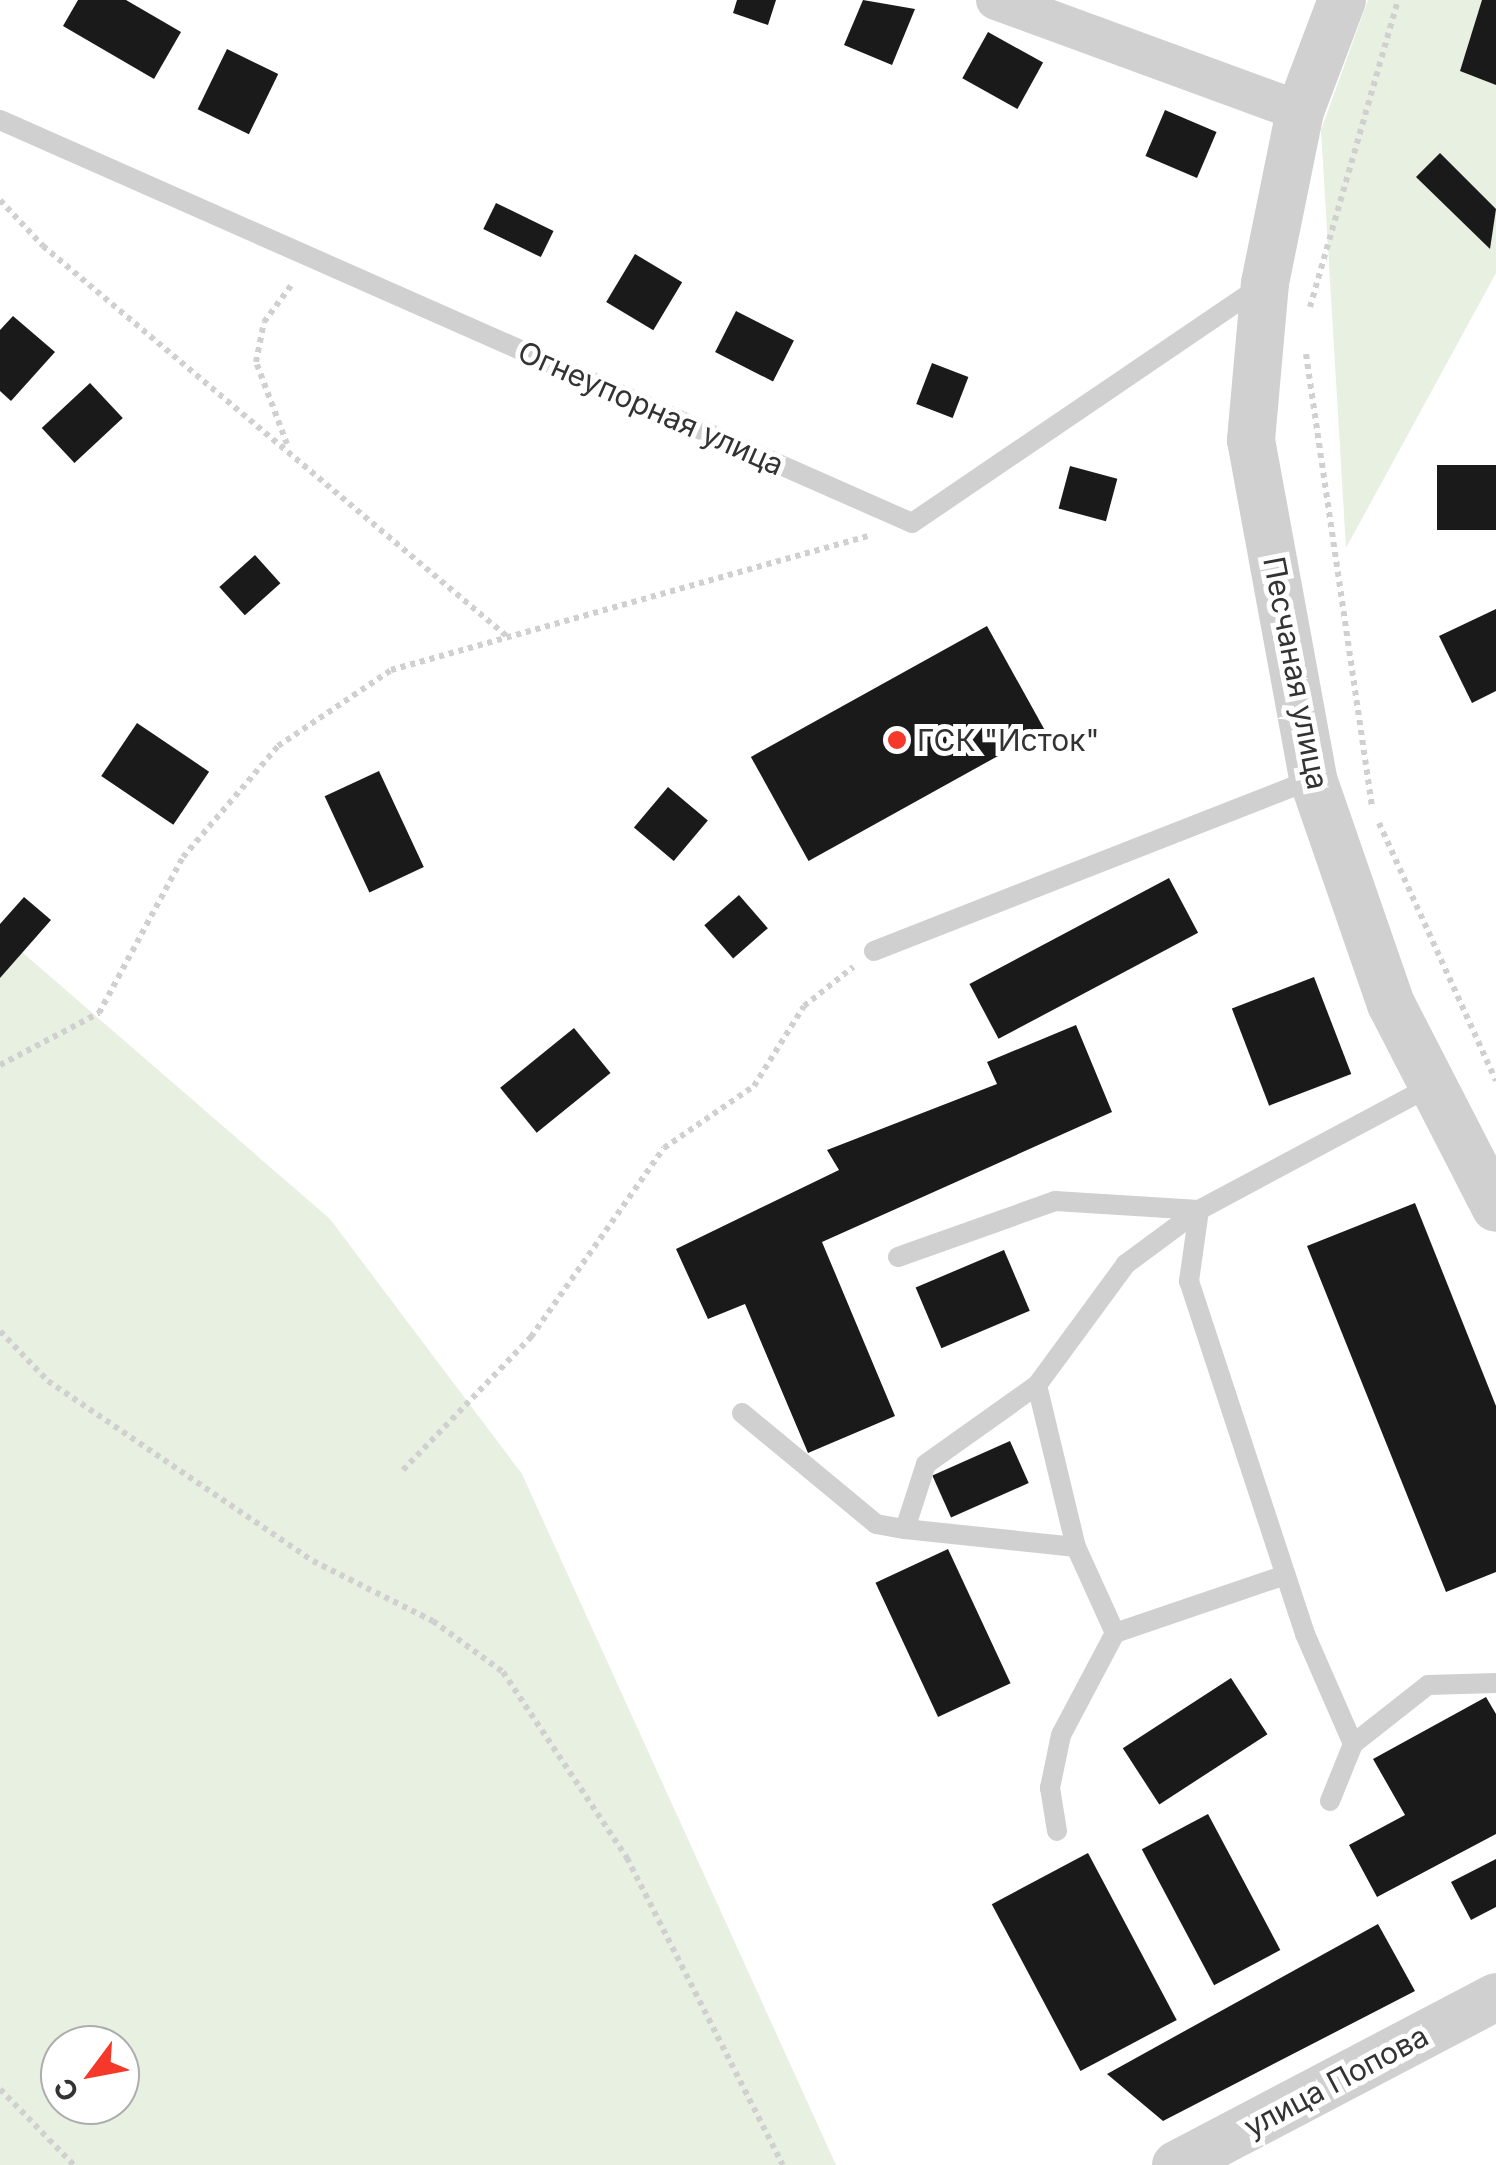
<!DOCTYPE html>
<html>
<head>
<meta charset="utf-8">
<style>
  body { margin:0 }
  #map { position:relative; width:1496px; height:2165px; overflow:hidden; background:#fff; font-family:Inter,sans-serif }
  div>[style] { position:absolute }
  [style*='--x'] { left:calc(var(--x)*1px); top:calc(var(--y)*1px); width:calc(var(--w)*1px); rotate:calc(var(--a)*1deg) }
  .green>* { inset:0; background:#e7f0e1 }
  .building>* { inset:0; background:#1a1a1a; transform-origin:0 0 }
  .path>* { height:6px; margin-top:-3px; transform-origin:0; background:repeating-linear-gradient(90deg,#d0d0d0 0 5px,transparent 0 10px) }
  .service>* { height:20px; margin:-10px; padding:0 10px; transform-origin:10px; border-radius:10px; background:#d0d0d0 }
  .minor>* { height:40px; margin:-20px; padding:0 20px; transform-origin:20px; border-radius:20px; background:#d0d0d0 }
  .tertiary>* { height:48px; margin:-24px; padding:0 24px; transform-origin:24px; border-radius:24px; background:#d0d0d0 }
  .dots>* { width:28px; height:28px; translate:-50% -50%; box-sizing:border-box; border:5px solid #fff; border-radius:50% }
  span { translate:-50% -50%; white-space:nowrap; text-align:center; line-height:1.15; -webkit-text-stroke:10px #fff; paint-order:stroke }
  .street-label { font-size:30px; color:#333 }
  .poi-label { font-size:30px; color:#333 }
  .left { translate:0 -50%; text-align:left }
  .north { position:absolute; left:40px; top:2025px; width:100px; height:100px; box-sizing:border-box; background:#fff; border:2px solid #adadad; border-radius:50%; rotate:238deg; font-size:28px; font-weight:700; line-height:40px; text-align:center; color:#333 }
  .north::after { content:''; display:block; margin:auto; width:35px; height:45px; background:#f5382a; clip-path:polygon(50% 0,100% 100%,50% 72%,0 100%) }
</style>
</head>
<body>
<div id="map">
  <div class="green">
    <div style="clip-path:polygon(1368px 0,1496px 0,1496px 273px,1346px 548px,1321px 130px)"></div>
    <div style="clip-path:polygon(evenodd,0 933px,330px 1219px,522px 1474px,836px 2165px,0 2165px,0 933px,60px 2045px,120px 2045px,120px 2105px,60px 2105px,60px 2045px)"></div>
  </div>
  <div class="building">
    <div style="clip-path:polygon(78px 0,126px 0,181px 32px,154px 79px,63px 26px)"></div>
    <div style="clip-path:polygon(737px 0,776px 0,768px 25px,733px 13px)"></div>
    <div style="clip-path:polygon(863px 0,915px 9px,892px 65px,844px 45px)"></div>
    <div style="clip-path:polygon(1482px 0,1496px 0,1496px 85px,1460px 71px)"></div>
    <div style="left:988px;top:32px;width:63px;height:53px;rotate:29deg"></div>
    <div style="left:227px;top:49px;width:57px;height:67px;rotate:26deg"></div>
    <div style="left:1165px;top:110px;width:56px;height:50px;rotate:23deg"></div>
    <div style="clip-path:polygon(1440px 153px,1496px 209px,1490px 249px,1416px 177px)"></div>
    <div style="left:496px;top:203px;width:64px;height:29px;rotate:26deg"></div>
    <div style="left:635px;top:254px;width:55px;height:56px;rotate:31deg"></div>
    <div style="left:736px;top:311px;width:65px;height:46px;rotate:27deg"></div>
    <div style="clip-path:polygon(13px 316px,55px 352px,11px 401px,0 391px,0 330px)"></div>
    <div style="left:932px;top:363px;width:39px;height:44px;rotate:21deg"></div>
    <div style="left:90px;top:383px;width:48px;height:66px;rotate:47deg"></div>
    <div style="left:1496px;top:465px;width:65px;height:59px;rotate:90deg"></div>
    <div style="left:1070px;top:466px;width:49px;height:44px;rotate:15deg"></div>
    <div style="left:255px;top:555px;width:38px;height:48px;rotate:48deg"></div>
    <div style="clip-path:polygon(1496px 609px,1496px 691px,1472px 703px,1439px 636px)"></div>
    <div style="left:987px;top:626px;width:119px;height:270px;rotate:61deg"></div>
    <div style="left:137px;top:723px;width:87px;height:64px;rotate:34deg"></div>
    <div style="left:379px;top:771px;width:106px;height:60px;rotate:65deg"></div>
    <div style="left:668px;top:787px;width:52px;height:53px;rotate:40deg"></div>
    <div style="left:1169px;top:878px;width:62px;height:226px;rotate:62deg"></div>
    <div style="left:739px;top:895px;width:44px;height:46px;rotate:49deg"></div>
    <div style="clip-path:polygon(24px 897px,51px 920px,0 978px,0 924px)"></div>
    <div style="left:1314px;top:977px;width:104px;height:88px;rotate:69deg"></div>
    <div style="clip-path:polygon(1076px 1025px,1112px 1112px,822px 1242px,895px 1416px,808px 1453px,745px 1304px,708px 1319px,676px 1249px,839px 1170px,827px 1150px,997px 1084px,987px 1062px)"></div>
    <div style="left:574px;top:1028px;width:58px;height:95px;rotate:51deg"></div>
    <div style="clip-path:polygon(1415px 1203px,1496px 1406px,1496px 1572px,1446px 1592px,1307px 1246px)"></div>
    <div style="left:1004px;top:1250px;width:66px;height:96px;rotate:67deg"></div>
    <div style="left:1010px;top:1441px;width:46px;height:85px;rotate:66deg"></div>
    <div style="left:948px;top:1549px;width:148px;height:80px;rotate:65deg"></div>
    <div style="left:1231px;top:1678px;width:67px;height:129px;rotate:57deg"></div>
    <div style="clip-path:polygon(1486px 1697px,1496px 1714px,1496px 1834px,1377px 1897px,1349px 1845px,1405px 1815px,1373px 1759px)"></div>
    <div style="left:1208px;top:1814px;width:154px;height:75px;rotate:62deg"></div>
    <div style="left:1088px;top:1853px;width:189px;height:109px;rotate:62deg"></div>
    <div style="clip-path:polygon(1496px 1859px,1496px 1907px,1471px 1920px,1451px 1882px)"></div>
    <div style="clip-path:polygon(1378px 1924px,1415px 1991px,1163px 2121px,1107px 2074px)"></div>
  </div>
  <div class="path">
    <div style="--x:0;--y:200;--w:63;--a:46.9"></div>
    <div style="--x:43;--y:246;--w:609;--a:40.07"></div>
    <div style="--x:1310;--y:307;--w:319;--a:-74"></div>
    <div style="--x:1306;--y:354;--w:457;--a:81.7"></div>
    <div style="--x:287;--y:444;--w:88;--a:-110.7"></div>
    <div style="--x:256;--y:362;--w:41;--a:-78.7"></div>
    <div style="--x:264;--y:322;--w:49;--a:-53.4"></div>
    <div style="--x:1379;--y:823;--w:283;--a:65.6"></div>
    <div style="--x:0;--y:1065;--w:112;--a:-27.7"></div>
    <div style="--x:99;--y:1013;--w:177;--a:-61.7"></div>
    <div style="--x:183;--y:857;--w:146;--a:-49.4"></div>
    <div style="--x:278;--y:746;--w:136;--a:-33.9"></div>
    <div style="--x:391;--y:670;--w:495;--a:-15.7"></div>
    <div style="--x:0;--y:1331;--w:69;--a:46.2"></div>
    <div style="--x:48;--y:1381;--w:320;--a:34.2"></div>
    <div style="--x:313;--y:1561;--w:134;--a:26.6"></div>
    <div style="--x:433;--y:1621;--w:87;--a:36.1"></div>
    <div style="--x:503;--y:1672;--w:224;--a:56.3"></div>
    <div style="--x:627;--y:1858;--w:344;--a:63.1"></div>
    <div style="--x:403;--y:1470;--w:185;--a:-46.1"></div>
    <div style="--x:531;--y:1337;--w:231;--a:-54.9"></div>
    <div style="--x:664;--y:1148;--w:109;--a:-34.6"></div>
    <div style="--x:754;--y:1086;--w:94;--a:-58"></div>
    <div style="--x:804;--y:1006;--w:63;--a:-38.5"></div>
    <div style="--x:0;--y:2089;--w:106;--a:45.8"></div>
  </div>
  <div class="service">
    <div style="--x:0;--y:120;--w:997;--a:23.84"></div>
    <div style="--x:912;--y:523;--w:420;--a:-34.2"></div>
    <div style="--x:874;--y:951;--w:471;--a:-21.4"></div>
    <div style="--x:1433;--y:1085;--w:265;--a:151.9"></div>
    <div style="--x:1199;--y:1210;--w:72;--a:98"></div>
    <div style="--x:1189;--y:1281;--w:372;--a:71.8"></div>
    <div style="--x:1305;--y:1634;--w:120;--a:66.4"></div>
    <div style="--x:1353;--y:1744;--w:95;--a:-38.2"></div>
    <div style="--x:1428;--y:1685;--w:68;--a:-1.7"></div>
    <div style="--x:898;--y:1257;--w:167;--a:-19.6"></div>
    <div style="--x:1055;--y:1201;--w:144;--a:3.6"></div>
    <div style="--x:1199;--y:1210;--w:91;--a:143.5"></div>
    <div style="--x:1126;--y:1264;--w:150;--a:126.3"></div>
    <div style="--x:1037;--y:1385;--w:167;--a:76.5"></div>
    <div style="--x:1076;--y:1547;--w:172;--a:-174"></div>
    <div style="--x:742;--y:1413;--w:174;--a:39.6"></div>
    <div style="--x:876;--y:1524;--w:29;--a:10"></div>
    <div style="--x:905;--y:1529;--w:68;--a:-72.1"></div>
    <div style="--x:926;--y:1464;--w:136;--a:-35.4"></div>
    <div style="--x:1115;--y:1633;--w:180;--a:-18.8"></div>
    <div style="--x:1330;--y:1801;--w:61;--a:-68"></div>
    <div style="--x:1057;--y:1831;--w:44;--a:-99.2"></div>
    <div style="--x:1050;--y:1788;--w:54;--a:-78.3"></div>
    <div style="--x:1061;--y:1735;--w:115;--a:-62.1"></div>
    <div style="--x:1115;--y:1633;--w:94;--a:-114.4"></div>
  </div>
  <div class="minor">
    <div style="--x:996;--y:0;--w:324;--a:20.1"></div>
  </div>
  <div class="tertiary">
    <div style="--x:1342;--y:0;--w:119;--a:110.7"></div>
    <div style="--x:1300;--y:111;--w:176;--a:101.5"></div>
    <div style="--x:1265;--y:283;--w:158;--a:95.1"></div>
    <div style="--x:1251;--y:440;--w:345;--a:79.6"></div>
    <div style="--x:1313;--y:779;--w:238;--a:70.9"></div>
    <div style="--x:1391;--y:1004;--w:229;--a:62.8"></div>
    <div style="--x:1176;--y:2165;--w:361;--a:-27.7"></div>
  </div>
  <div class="dots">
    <div style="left:897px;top:740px;background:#f5382a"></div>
  </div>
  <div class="street-label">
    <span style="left:651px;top:408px;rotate:24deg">Огнеупорная улица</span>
    <span style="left:1296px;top:673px;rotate:79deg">Песчаная улица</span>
    <span style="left:1336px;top:2081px;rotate:-28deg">улица Попова</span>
  </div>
  <div class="poi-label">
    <span class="left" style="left:917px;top:740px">ГСК "Исток"</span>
  </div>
  <div class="north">С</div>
</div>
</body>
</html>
